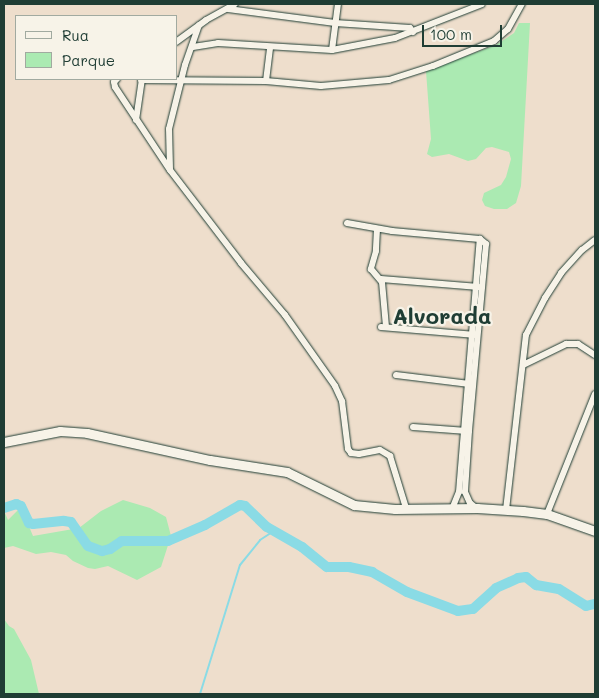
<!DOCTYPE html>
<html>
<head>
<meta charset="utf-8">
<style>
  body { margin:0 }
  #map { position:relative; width:599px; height:698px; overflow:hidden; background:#eedecc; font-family:Mali,sans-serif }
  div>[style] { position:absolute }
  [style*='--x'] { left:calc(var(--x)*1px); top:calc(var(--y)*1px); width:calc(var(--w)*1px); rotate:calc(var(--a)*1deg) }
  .green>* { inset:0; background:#abeab2 }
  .stream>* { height:2px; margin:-1px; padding:0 1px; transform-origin:1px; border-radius:1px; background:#8adbe5 }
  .river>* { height:10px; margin:-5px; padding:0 5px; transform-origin:5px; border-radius:5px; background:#8adbe5 }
  .roads { filter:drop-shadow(0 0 1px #1f3d34) drop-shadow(0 0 1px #1f3d34) }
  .street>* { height:6px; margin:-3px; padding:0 3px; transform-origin:3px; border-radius:3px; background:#f7f3e8 }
  .secondary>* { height:9px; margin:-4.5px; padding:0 4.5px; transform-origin:4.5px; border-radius:4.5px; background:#f7f3e8 }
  span { translate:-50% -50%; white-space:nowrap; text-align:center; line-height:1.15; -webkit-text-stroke:4.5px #f7f3e8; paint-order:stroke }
  .district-label { font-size:22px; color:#1f3d34; font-weight:700 }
  .frame { position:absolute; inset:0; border:5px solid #1f3d34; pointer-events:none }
  .legend { position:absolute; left:15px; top:15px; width:162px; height:65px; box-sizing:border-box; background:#f7f3e8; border:1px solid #a1aaa0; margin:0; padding:6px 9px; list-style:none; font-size:15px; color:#1f3d34 }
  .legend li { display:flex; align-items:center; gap:10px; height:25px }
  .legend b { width:25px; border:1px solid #a1aaa0 }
  .scale { position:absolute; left:422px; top:25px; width:80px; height:22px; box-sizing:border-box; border:2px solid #1f3d34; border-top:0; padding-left:6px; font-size:15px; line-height:18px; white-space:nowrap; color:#1f3d34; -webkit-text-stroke:4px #f7f3e8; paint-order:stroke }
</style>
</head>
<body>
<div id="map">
  <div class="green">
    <div style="clip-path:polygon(519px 23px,530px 23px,521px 186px,516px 203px,507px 209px,494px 209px,485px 206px,482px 200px,484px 193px,501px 185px,506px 177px,511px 159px,509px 152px,492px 147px,486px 148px,476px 159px,468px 161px,449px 154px,432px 157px,427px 154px,431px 139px,426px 71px,496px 45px,514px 33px)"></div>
    <div style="clip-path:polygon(123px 500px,150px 508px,166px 517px,171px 536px,161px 567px,137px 580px,108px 566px,95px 569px,88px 568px,73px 561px,66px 555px,51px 552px,36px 554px,13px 546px,4px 548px,4px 511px,8px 520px,21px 507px,33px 536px,79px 528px,101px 511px)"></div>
    <div style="clip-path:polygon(4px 619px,9px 626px,14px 629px,31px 660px,39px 694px,4px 694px)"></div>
  </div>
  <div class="stream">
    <div style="--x:200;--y:694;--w:135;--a:-72.8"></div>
    <div style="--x:240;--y:565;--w:32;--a:-51"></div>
    <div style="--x:260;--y:540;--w:17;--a:-33"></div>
  </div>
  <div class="river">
    <div style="--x:4;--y:508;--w:13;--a:-18"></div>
    <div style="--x:16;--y:504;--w:5;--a:22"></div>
    <div style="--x:21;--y:506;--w:19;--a:65"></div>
    <div style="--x:29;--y:523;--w:4;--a:14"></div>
    <div style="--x:33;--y:524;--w:31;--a:-6"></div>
    <div style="--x:64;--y:521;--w:7;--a:8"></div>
    <div style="--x:71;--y:522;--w:29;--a:55"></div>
    <div style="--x:88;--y:546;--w:15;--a:20"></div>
    <div style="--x:102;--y:551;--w:8;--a:-14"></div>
    <div style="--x:110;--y:549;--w:14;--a:-34"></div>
    <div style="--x:122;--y:541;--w:46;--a:0"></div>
    <div style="--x:168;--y:541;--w:40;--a:-23.4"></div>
    <div style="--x:205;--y:525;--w:40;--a:-29.7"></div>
    <div style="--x:240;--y:505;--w:5;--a:11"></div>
    <div style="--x:245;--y:506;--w:30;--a:44"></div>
    <div style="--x:267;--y:527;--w:40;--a:29.7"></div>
    <div style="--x:302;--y:547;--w:32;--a:39"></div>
    <div style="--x:327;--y:567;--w:22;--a:0"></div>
    <div style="--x:349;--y:567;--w:24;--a:12"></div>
    <div style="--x:372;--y:572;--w:40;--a:29.7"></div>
    <div style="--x:407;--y:592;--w:54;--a:20.4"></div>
    <div style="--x:458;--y:611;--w:15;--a:-8"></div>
    <div style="--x:473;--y:609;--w:31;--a:-42"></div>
    <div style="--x:496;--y:588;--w:24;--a:-24"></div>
    <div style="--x:518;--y:578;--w:8;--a:-7"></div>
    <div style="--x:526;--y:577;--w:13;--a:39"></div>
    <div style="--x:536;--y:585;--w:23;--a:10"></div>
    <div style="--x:559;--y:589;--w:32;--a:32"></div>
    <div style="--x:586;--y:606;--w:9;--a:-13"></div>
  </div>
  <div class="roads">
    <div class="street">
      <div style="--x:228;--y:9;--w:108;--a:7.5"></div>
      <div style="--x:335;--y:23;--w:75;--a:3.8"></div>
      <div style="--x:410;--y:28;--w:5;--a:53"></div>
      <div style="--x:176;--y:42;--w:37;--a:-36"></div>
      <div style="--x:206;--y:20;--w:33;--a:-29"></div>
      <div style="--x:193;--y:47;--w:25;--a:-9"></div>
      <div style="--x:218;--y:43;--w:114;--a:3.5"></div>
      <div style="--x:332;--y:50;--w:64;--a:-10.8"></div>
      <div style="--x:395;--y:38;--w:93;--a:-21.3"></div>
      <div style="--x:332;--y:50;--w:46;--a:-82.6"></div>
      <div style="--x:117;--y:79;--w:4;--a:135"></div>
      <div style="--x:114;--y:82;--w:5;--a:79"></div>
      <div style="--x:115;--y:87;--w:100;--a:56.5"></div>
      <div style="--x:170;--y:170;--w:117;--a:52.6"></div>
      <div style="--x:241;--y:263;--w:68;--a:49.8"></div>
      <div style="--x:285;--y:315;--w:87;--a:54.8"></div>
      <div style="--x:335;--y:386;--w:17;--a:65"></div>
      <div style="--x:342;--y:401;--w:48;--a:82.9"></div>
      <div style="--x:348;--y:449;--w:5;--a:53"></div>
      <div style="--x:351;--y:453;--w:8;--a:7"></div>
      <div style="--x:359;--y:454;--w:21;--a:-11"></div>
      <div style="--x:380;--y:450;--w:12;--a:31"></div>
      <div style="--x:390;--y:456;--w:54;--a:72.9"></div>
      <div style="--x:141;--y:80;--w:125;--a:0.5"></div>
      <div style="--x:266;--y:81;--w:55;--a:5.2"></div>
      <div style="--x:321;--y:86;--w:68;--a:-5"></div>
      <div style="--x:389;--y:80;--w:46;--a:-17.7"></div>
      <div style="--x:433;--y:66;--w:66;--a:-22.3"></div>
      <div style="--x:494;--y:41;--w:18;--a:-41"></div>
      <div style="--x:508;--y:29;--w:29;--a:-61"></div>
      <div style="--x:266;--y:81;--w:33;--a:-83"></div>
      <div style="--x:136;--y:120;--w:41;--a:-81.7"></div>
      <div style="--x:170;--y:169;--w:40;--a:-91.4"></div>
      <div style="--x:169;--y:129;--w:66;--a:-76"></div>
      <div style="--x:185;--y:65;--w:42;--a:-70.7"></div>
      <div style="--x:347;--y:223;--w:46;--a:10.1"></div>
      <div style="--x:392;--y:231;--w:88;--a:5.2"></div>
      <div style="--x:377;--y:229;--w:22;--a:93"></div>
      <div style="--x:376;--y:251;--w:19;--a:106"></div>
      <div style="--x:371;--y:269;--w:17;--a:50"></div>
      <div style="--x:382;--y:282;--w:45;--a:84.9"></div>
      <div style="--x:381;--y:279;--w:98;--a:4.7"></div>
      <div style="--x:381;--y:327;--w:95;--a:4.8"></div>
      <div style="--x:523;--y:365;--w:48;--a:-26"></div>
      <div style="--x:566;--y:344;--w:12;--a:0"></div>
      <div style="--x:578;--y:344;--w:20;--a:33"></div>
      <div style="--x:396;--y:375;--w:74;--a:7"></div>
      <div style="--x:413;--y:427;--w:54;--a:4.2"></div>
      <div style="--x:452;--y:509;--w:18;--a:-68"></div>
      <div style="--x:459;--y:492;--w:254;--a:-85.3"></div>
      <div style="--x:480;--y:239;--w:8;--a:40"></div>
      <div style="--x:486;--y:244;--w:188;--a:95.2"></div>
      <div style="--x:469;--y:431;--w:61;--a:93.8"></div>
      <div style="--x:465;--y:492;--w:12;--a:66"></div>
      <div style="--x:470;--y:503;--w:8;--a:40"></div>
      <div style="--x:506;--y:510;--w:176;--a:-83.5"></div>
      <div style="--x:526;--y:335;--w:42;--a:-62.8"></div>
      <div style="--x:545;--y:298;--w:30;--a:-57"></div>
      <div style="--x:561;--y:273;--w:31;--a:-48"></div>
      <div style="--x:582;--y:250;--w:16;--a:-38"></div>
      <div style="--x:547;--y:514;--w:129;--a:-68.2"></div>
    </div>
    <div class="secondary">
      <div style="--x:4;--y:442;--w:57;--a:-11.1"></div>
      <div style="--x:60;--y:431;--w:27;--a:4"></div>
      <div style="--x:87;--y:433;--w:126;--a:12.4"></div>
      <div style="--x:210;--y:460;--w:78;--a:8.9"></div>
      <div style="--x:287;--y:472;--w:75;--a:26.2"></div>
      <div style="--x:354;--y:505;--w:41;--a:5.6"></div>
      <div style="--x:395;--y:509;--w:82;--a:-0.7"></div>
      <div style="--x:477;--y:508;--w:46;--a:3.7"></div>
      <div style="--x:523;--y:511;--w:24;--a:7"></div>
      <div style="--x:547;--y:514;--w:51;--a:19.5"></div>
    </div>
  </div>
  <div class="district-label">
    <span style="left:442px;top:316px">Alvorada</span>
  </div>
  <div class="frame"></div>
  <ul class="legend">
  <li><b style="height:6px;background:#f7f3e8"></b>Rua</li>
  <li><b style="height:14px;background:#abeab2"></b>Parque</li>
  </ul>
  <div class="scale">100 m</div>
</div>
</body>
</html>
